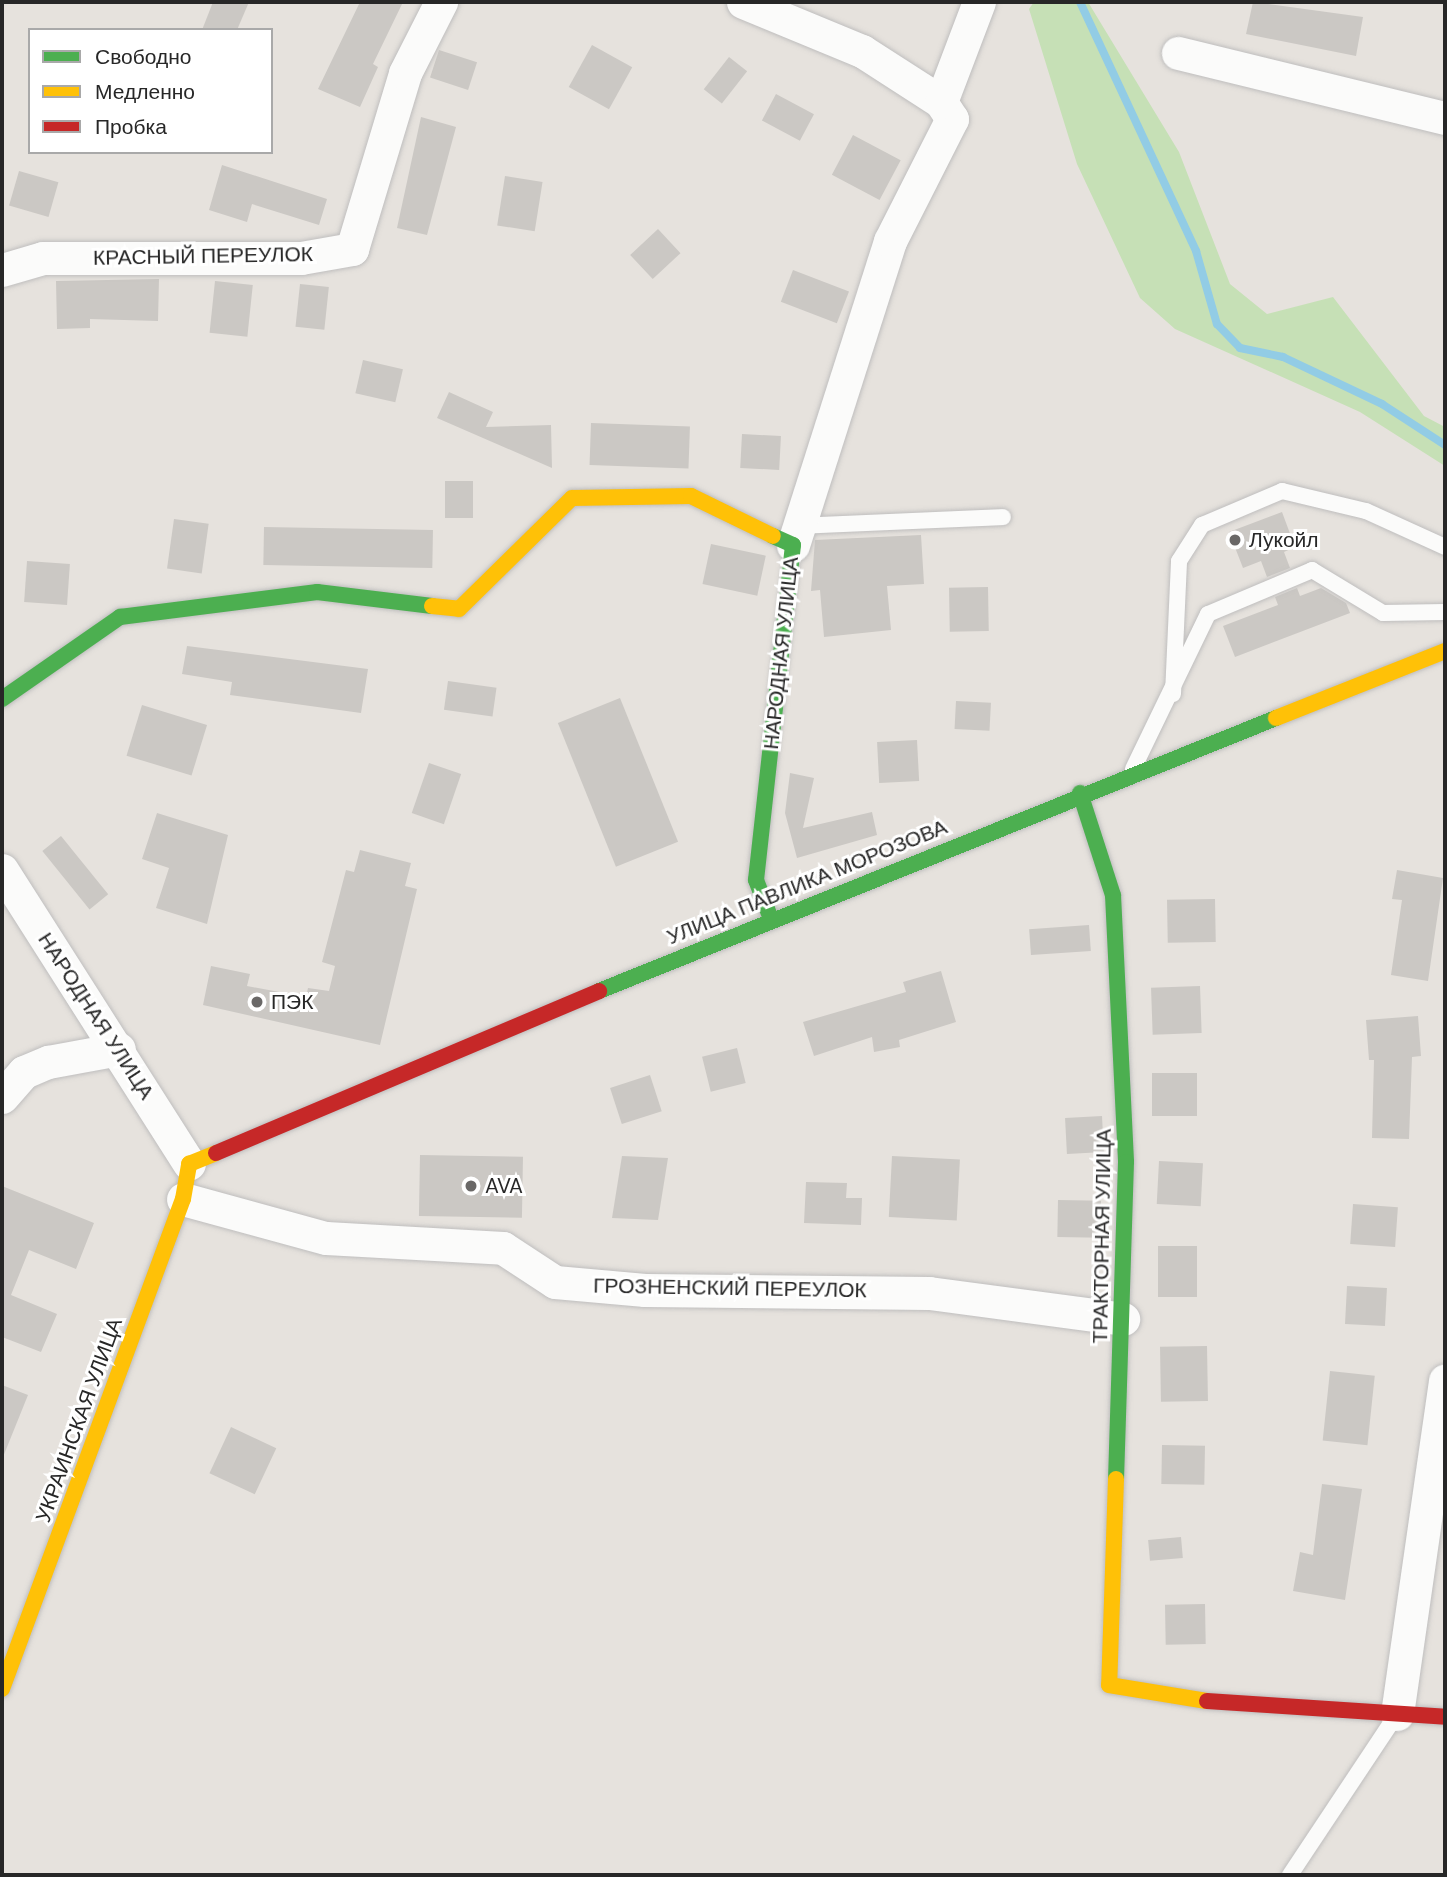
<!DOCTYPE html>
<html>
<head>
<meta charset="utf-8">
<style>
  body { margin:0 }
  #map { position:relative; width:1447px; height:1877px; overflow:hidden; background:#e6e2dd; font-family:"DM Sans",sans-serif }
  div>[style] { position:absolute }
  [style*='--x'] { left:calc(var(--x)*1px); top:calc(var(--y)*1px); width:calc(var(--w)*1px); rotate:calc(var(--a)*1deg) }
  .green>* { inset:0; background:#c6e0b6 }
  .stream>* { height:8px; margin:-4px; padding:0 4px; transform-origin:4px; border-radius:4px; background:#92cce5 }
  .building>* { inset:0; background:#cbc8c4; transform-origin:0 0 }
  .roads { filter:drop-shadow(0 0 2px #bfbebe) drop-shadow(0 0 2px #bfbebe) }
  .lane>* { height:16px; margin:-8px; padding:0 8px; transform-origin:8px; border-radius:8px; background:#fbfbfa }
  .street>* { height:33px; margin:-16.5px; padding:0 16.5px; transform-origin:16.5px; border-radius:16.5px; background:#fbfbfa }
  .fast>* { height:16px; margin:-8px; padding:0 8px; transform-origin:8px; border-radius:8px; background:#4caf50 }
  .slow>* { height:16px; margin:-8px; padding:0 8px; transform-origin:8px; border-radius:8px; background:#ffc107 }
  .jam>* { height:16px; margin:-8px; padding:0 8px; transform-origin:8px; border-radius:8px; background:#c62828 }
  .dots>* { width:19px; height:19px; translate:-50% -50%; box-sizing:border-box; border:4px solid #fff; border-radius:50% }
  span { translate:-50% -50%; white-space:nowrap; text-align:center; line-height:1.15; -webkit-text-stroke:6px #fff; paint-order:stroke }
  .street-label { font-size:21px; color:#272727 }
  .poi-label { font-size:21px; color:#272727 }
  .left { translate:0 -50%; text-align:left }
  .frame { position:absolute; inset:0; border:4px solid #272727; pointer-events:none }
  .legend { position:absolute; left:28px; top:28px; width:245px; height:126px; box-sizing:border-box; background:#fff; border:2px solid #a9a9a9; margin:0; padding:9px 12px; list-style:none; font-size:21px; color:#272727 }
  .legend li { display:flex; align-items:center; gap:14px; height:35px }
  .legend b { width:35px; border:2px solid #a9a9a9 }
</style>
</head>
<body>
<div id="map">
  <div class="green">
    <div style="clip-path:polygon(1034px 2px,1088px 2px,1179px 152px,1230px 284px,1267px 314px,1333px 297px,1424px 416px,1445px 427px,1445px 466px,1360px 412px,1175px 329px,1140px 298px,1077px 164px,1029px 9px)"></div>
  </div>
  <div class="stream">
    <div style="--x:1080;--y:2;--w:275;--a:65"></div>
    <div style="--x:1196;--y:251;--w:76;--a:74"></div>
    <div style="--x:1217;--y:324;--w:33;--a:46"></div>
    <div style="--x:1240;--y:348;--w:44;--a:11.8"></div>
    <div style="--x:1283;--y:357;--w:110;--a:25.4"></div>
    <div style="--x:1382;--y:404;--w:75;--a:33.1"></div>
  </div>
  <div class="building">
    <div style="clip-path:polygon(213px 2px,249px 2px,237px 30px,202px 30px)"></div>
    <div style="clip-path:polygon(360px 2px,403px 2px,373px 64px,378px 67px,360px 107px,318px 89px)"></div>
    <div style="clip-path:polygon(1253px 2px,1363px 17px,1356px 56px,1246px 34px)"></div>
    <div style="left:592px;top:45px;width:46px;height:48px;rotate:29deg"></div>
    <div style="left:439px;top:50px;width:40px;height:29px;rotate:18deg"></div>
    <div style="left:729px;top:57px;width:23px;height:41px;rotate:38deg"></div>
    <div style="left:776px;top:94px;width:43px;height:30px;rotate:28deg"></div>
    <div style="clip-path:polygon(421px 117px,456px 127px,427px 235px,397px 228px)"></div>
    <div style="left:853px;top:135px;width:54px;height:45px;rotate:28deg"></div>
    <div style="clip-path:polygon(222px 165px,327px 199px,319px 225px,252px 204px,247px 222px,209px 210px)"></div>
    <div style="left:19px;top:171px;width:41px;height:36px;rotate:16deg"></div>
    <div style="left:505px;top:176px;width:38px;height:50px;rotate:9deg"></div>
    <div style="left:658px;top:229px;width:33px;height:38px;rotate:47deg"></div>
    <div style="left:793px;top:270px;width:60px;height:34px;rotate:21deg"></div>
    <div style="clip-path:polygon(159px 279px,158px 321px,90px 319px,90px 328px,57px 329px,56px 281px)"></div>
    <div style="left:215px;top:281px;width:38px;height:52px;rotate:6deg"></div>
    <div style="left:300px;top:284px;width:29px;height:43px;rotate:6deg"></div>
    <div style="left:363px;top:360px;width:41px;height:34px;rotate:13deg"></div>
    <div style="clip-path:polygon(449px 392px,493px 412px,486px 427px,551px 425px,552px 468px,437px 418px)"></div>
    <div style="left:591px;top:423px;width:99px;height:42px;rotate:2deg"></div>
    <div style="left:742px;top:434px;width:39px;height:34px;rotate:3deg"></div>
    <div style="left:445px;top:481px;width:28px;height:37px"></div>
    <div style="clip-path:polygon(1282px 512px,1295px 547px,1284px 552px,1290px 568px,1267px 577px,1261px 561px,1243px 568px,1229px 532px)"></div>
    <div style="left:174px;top:519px;width:35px;height:50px;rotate:8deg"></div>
    <div style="left:264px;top:527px;width:169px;height:38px;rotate:1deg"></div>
    <div style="clip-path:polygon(921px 535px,924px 584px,887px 586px,891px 630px,824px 637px,820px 590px,811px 591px,815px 540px)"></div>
    <div style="left:711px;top:544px;width:56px;height:41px;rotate:12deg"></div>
    <div style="left:27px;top:561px;width:43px;height:41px;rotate:4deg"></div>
    <div style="left:988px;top:587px;width:44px;height:39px;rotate:89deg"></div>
    <div style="clip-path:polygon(1297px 588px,1300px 596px,1321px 588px,1346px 603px,1350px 613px,1235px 657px,1223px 626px,1278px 605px,1275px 597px)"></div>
    <div style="clip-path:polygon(187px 646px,368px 669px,361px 713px,230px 695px,232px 682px,182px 674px)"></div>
    <div style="left:448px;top:681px;width:49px;height:29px;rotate:8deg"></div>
    <div style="left:620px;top:698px;width:155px;height:67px;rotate:68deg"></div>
    <div style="left:956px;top:701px;width:35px;height:28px;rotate:3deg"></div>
    <div style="left:142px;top:705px;width:68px;height:53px;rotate:17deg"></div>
    <div style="left:917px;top:740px;width:41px;height:40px;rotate:87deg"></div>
    <div style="left:429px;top:763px;width:34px;height:53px;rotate:19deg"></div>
    <div style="clip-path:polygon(790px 773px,814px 778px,803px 828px,872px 812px,877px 835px,797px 858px,785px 813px)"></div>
    <div style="clip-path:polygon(157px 813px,228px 835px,207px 924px,156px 908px,169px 868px,142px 859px)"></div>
    <div style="left:61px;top:836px;width:75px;height:24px;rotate:51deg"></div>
    <div style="clip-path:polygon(360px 850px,411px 863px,405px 886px,417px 889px,380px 1045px,203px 1005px,211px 966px,250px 974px,247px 986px,306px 997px,308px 988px,329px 991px,335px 966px,322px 962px,346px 870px,354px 872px)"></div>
    <div style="clip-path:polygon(1397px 870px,1443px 878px,1428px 981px,1391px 975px,1402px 900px,1392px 899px)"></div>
    <div style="left:1215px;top:899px;width:43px;height:48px;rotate:89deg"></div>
    <div style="left:1089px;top:925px;width:26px;height:60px;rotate:86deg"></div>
    <div style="clip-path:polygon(941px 971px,956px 1022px,899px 1040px,900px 1047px,874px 1052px,872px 1037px,814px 1056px,803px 1022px,906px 992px,903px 982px)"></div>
    <div style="left:1200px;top:986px;width:47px;height:49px;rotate:88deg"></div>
    <div style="clip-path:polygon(1418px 1016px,1421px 1056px,1412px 1057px,1409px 1139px,1372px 1138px,1374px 1060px,1369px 1060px,1366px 1020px)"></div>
    <div style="left:737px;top:1048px;width:36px;height:36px;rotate:76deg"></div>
    <div style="left:1152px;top:1073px;width:45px;height:43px"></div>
    <div style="left:650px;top:1075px;width:38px;height:42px;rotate:72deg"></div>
    <div style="left:1102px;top:1116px;width:36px;height:37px;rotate:87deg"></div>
    <div style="left:420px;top:1155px;width:103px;height:61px;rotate:1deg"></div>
    <div style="clip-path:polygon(622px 1156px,668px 1158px,658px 1220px,612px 1218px)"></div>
    <div style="left:892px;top:1156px;width:68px;height:61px;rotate:3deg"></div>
    <div style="left:1159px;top:1161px;width:44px;height:43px;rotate:3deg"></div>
    <div style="clip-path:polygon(806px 1182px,847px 1183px,846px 1198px,862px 1198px,861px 1225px,804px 1223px)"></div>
    <div style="clip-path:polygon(2px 1186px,94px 1223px,76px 1269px,29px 1250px,11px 1295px,57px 1314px,41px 1352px,2px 1337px)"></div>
    <div style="left:1058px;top:1200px;width:43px;height:37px;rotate:1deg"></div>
    <div style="left:1353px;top:1204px;width:45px;height:40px;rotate:4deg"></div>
    <div style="left:1158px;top:1246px;width:39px;height:51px"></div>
    <div style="left:1347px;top:1286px;width:40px;height:38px;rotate:3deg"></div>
    <div style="left:1207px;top:1346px;width:55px;height:47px;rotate:89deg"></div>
    <div style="left:1330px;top:1371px;width:45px;height:70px;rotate:6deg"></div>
    <div style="clip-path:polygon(2px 1385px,28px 1395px,3px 1457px,2px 1456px)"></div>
    <div style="left:231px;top:1427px;width:50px;height:51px;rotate:25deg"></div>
    <div style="left:1162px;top:1445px;width:43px;height:39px;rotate:1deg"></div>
    <div style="clip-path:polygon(1322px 1484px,1362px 1489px,1345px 1600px,1293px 1591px,1300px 1552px,1313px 1555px)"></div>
    <div style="left:1181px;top:1537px;width:21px;height:33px;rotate:85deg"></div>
    <div style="left:1205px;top:1604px;width:40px;height:40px;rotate:89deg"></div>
  </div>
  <div class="roads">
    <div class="lane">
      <div style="--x:799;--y:526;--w:204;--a:-2.5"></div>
      <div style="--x:1173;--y:694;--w:133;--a:-87.4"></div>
      <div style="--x:1179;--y:561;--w:43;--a:-57.4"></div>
      <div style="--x:1202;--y:525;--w:87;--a:-23"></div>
      <div style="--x:1282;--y:491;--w:86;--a:13.4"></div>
      <div style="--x:1366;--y:511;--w:87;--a:24.5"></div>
      <div style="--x:1133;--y:769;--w:172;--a:-64.2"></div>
      <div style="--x:1208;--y:614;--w:113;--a:-22.9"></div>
      <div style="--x:1312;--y:570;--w:83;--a:31.2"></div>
      <div style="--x:1383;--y:613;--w:62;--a:-0.9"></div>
      <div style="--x:1290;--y:1875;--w:190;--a:-56.4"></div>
    </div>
    <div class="street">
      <div style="--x:743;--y:2;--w:129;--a:22.4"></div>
      <div style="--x:862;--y:51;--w:94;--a:32.8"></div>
      <div style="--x:1178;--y:53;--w:275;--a:13.7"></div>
      <div style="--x:2;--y:270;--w:43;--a:-16.3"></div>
      <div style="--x:43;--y:258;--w:258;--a:0"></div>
      <div style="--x:301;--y:258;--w:52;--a:-10"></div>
      <div style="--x:352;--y:249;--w:184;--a:-73.2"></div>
      <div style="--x:405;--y:73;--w:80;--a:-63.1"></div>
      <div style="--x:793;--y:545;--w:319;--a:-72.3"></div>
      <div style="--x:890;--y:241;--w:137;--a:-63.1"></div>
      <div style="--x:952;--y:119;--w:20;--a:-123"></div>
      <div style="--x:941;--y:102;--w:107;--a:-69.2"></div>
      <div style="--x:2;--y:870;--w:348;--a:57.5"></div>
      <div style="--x:2;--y:1097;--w:33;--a:-49"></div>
      <div style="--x:24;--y:1072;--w:26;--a:-23"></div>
      <div style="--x:48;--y:1062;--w:72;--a:-10.4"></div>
      <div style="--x:183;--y:1199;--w:148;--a:15.3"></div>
      <div style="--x:326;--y:1238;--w:177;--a:3.2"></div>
      <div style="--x:503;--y:1248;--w:62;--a:33.2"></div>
      <div style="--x:555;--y:1282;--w:90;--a:5.1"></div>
      <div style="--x:645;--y:1290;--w:284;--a:0.6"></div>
      <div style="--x:929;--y:1293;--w:196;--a:7.6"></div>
      <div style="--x:1397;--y:1714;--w:337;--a:-81.8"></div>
    </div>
    <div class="fast">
      <div style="--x:2;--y:699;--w:144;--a:-34.8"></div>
      <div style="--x:120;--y:617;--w:199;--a:-7.2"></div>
      <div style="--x:317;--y:592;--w:116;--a:6.9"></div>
      <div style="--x:1080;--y:793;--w:107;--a:72.1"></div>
      <div style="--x:1113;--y:895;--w:267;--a:87.2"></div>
      <div style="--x:1126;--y:1162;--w:317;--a:91.8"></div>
      <div style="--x:771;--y:919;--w:42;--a:-111"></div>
      <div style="--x:756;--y:880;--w:337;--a:-83.7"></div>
      <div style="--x:793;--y:545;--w:22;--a:-156"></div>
      <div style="--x:599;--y:991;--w:730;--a:-21.96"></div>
    </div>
    <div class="slow">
      <div style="--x:432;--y:606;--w:27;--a:6"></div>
      <div style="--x:459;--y:609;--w:158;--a:-44.5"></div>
      <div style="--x:572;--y:498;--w:119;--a:-1"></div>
      <div style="--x:691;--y:496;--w:91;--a:26"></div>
      <div style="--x:1276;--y:718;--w:182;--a:-21.6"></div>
      <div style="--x:1116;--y:1479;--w:206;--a:91.9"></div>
      <div style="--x:1109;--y:1685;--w:99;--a:9.3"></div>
      <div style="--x:2;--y:1689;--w:522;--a:-69.73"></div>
      <div style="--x:183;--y:1199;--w:36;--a:-80"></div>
      <div style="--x:189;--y:1164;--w:29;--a:-22"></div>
    </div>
    <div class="jam">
      <div style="--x:216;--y:1153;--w:416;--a:-22.9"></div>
      <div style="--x:1207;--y:1701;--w:239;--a:3.8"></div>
    </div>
  </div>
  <div class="dots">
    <div style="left:1235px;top:540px;background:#6a6867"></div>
    <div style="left:257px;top:1002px;background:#6a6867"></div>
    <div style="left:471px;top:1186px;background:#6a6867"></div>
  </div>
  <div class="street-label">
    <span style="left:203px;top:256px;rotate:-1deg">КРАСНЫЙ ПЕРЕУЛОК</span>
    <span style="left:781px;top:653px;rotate:-84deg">НАРОДНАЯ УЛИЦА</span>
    <span style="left:807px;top:882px;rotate:-22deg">УЛИЦА ПАВЛИКА МОРОЗОВА</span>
    <span style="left:96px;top:1016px;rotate:57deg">НАРОДНАЯ УЛИЦА</span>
    <span style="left:1102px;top:1236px;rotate:-89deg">ТРАКТОРНАЯ УЛИЦА</span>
    <span style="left:730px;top:1288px;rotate:1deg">ГРОЗНЕНСКИЙ ПЕРЕУЛОК</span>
    <span style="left:79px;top:1420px;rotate:-70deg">УКРАИНСКАЯ УЛИЦА</span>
  </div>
  <div class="poi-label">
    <span class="left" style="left:1249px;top:540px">Лукойл</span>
    <span class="left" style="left:271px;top:1002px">ПЭК</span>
    <span class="left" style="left:485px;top:1186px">AVA</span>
  </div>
  <div class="frame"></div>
  <ul class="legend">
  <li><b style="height:9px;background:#4caf50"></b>Свободно</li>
  <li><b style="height:9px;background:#ffc107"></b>Медленно</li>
  <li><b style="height:9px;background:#c62828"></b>Пробка</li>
  </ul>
</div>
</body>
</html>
